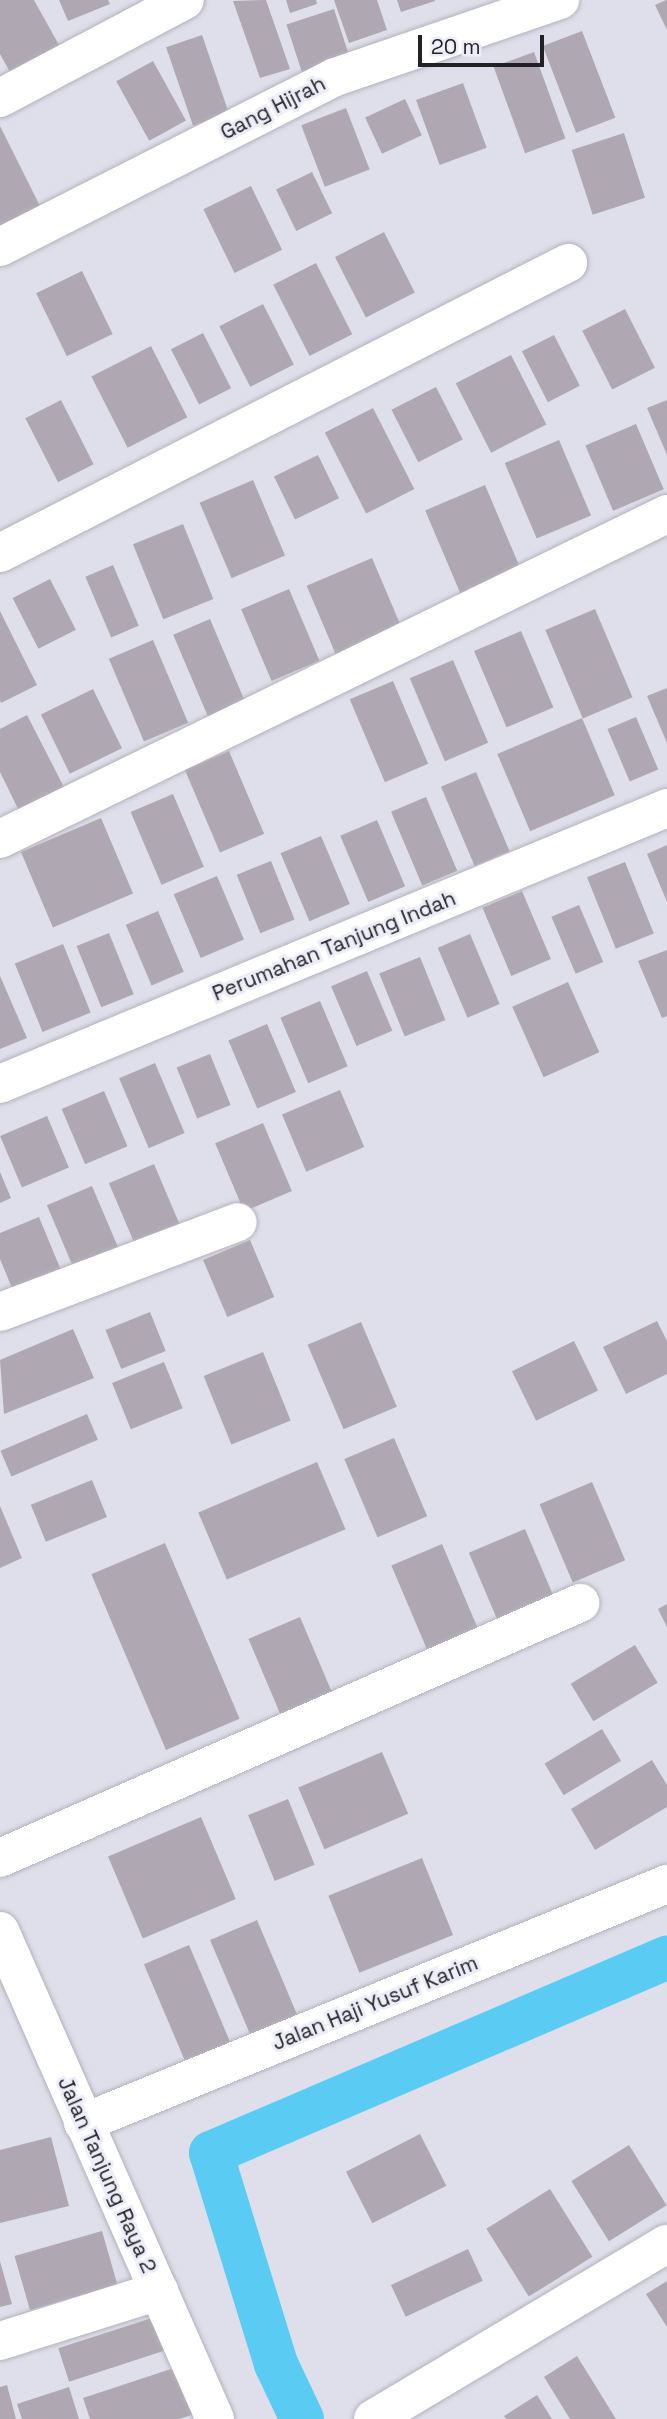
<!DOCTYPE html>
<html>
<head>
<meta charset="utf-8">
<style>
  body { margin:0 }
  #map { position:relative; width:667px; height:2419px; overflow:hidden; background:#dfdfeb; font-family:"Space Grotesk",sans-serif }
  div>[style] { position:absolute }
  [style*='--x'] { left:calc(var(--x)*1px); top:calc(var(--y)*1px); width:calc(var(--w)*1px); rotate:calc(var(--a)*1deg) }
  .canal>* { height:44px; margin:-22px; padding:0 22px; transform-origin:22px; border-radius:22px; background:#5acbf2 }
  .building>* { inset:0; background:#afa8b2; transform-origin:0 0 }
  .roads { filter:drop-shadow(0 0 2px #b2b2bd) drop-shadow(0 0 2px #b2b2bd) }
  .minor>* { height:38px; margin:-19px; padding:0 19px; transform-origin:19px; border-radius:19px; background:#fff }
  .tertiary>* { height:38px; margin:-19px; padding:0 19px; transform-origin:19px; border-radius:19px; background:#fff }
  span { translate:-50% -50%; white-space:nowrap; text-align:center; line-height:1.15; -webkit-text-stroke:6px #ecedf9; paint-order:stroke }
  .street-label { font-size:21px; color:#222226 }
  .scale { position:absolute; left:418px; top:35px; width:126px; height:32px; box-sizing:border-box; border:4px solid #222226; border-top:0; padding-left:9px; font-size:21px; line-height:24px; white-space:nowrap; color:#222226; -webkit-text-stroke:5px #ecedf9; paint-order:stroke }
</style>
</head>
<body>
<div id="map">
  <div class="canal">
    <div style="--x:302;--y:2419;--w:61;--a:-115.3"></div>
    <div style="--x:276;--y:2364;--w:221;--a:-107.1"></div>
    <div style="--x:211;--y:2153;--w:496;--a:-23.2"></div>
  </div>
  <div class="building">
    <div style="clip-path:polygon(0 0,34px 0,59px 45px,10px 72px,0 54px)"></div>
    <div style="clip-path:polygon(59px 0,108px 0,110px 4px,68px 21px)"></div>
    <div style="clip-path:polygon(266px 0,290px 69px,260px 78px,233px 1px)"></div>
    <div style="clip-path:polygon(286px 0,316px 0,317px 4px,290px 13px)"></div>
    <div style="clip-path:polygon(334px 0,377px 0,387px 30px,349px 43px)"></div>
    <div style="clip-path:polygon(397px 0,435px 0,435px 1px,401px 12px)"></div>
    <div style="clip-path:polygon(666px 0,667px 0,667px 30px,655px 5px)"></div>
    <div style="left:334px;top:9px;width:57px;height:50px;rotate:72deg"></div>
    <div style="left:582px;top:31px;width:93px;height:42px;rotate:69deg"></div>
    <div style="left:202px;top:35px;width:83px;height:38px;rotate:71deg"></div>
    <div style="left:534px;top:52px;width:92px;height:43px;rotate:70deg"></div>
    <div style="left:153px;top:61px;width:68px;height:42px;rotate:61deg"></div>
    <div style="left:463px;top:83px;width:69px;height:50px;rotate:70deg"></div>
    <div style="left:405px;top:99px;width:40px;height:44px;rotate:65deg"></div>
    <div style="left:346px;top:108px;width:66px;height:48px;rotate:69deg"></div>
    <div style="clip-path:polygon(0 126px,42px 210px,0 231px)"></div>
    <div style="left:624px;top:133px;width:68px;height:55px;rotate:72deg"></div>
    <div style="left:312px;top:172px;width:46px;height:40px;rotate:64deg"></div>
    <div style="left:251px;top:186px;width:71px;height:53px;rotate:64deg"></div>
    <div style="left:384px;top:232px;width:68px;height:55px;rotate:63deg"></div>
    <div style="left:316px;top:263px;width:80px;height:48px;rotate:63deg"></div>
    <div style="left:82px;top:271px;width:70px;height:51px;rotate:64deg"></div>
    <div style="left:263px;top:304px;width:68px;height:49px;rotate:63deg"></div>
    <div style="left:625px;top:309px;width:66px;height:48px;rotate:63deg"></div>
    <div style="left:203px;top:333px;width:62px;height:36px;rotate:63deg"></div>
    <div style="left:554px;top:335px;width:57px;height:36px;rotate:63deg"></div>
    <div style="left:151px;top:346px;width:80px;height:67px;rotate:63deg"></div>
    <div style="left:511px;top:355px;width:78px;height:62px;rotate:63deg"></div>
    <div style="left:436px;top:387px;width:59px;height:50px;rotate:63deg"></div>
    <div style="left:61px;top:400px;width:72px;height:40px;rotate:63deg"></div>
    <div style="clip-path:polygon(667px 400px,667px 455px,647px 408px)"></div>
    <div style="left:373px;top:408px;width:91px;height:54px;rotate:63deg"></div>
    <div style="left:636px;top:424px;width:71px;height:55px;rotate:67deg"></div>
    <div style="left:559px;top:440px;width:82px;height:59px;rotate:67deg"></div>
    <div style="left:318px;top:455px;width:48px;height:49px;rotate:64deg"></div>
    <div style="left:253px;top:480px;width:82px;height:58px;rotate:67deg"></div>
    <div style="left:485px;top:485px;width:93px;height:65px;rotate:67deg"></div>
    <div style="left:183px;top:524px;width:81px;height:54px;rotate:68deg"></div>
    <div style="left:372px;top:558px;width:78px;height:71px;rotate:67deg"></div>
    <div style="left:113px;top:565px;width:66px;height:30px;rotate:67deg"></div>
    <div style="left:50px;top:579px;width:57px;height:42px;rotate:63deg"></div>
    <div style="left:289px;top:589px;width:78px;height:52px;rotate:67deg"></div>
    <div style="left:595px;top:609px;width:96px;height:54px;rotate:67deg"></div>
    <div style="clip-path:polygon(0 611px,37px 685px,1px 703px,0 700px)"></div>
    <div style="left:210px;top:619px;width:89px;height:40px;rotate:67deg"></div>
    <div style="left:521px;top:631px;width:83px;height:51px;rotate:67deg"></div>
    <div style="left:153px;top:640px;width:90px;height:48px;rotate:67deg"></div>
    <div style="left:453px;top:660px;width:90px;height:47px;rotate:67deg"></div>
    <div style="left:393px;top:681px;width:90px;height:47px;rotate:67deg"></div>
    <div style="clip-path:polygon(667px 688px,667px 743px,647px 696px)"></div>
    <div style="left:93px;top:689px;width:66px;height:58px;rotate:64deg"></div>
    <div style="clip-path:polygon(27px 715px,67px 793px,21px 815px,0 772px,0 729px)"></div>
    <div style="left:636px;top:717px;width:57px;height:31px;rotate:67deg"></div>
    <div style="left:582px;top:718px;width:84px;height:92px;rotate:67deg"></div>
    <div style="left:229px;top:751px;width:90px;height:48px;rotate:67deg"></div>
    <div style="left:476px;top:772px;width:86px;height:38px;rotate:67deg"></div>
    <div style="left:173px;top:794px;width:79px;height:46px;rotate:67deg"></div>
    <div style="left:426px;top:797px;width:80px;height:38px;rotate:67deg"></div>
    <div style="left:101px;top:818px;width:82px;height:87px;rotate:67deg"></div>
    <div style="left:377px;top:820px;width:72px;height:40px;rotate:67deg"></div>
    <div style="left:321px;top:836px;width:74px;height:44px;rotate:67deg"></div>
    <div style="clip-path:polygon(667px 845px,667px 902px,647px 854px)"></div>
    <div style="left:271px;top:861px;width:63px;height:37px;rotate:68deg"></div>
    <div style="left:625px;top:862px;width:77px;height:41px;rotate:68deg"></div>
    <div style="left:217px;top:876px;width:69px;height:47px;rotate:67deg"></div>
    <div style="left:522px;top:891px;width:74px;height:43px;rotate:67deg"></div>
    <div style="left:579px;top:905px;width:62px;height:30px;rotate:67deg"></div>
    <div style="left:158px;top:911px;width:66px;height:35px;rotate:67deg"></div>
    <div style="left:109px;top:933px;width:66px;height:35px;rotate:68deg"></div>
    <div style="left:470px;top:934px;width:76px;height:35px;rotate:67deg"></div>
    <div style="left:63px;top:944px;width:74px;height:52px;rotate:68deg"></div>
    <div style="clip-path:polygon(667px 950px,667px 1016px,662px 1018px,638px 961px)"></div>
    <div style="left:420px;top:957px;width:68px;height:44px;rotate:68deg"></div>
    <div style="left:367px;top:971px;width:65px;height:39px;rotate:67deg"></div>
    <div style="clip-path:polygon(0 976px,27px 1038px,0 1049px)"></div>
    <div style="left:568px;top:982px;width:77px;height:61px;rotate:66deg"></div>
    <div style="left:320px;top:1001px;width:71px;height:43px;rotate:67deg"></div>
    <div style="left:267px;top:1024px;width:74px;height:42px;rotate:67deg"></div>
    <div style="left:210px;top:1054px;width:55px;height:36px;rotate:68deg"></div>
    <div style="left:155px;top:1063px;width:76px;height:39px;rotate:67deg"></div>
    <div style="left:340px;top:1090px;width:62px;height:63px;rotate:67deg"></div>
    <div style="left:104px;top:1091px;width:60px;height:46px;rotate:67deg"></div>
    <div style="left:47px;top:1116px;width:56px;height:51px;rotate:67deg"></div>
    <div style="left:263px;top:1123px;width:74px;height:52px;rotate:67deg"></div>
    <div style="left:154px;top:1164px;width:76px;height:49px;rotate:67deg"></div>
    <div style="clip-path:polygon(0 1172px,11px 1198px,0 1203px)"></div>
    <div style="left:92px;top:1186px;width:75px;height:49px;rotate:67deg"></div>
    <div style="clip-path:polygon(39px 1217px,65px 1280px,17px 1300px,0 1259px,0 1233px)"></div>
    <div style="left:250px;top:1240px;width:62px;height:51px;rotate:67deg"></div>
    <div style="left:150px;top:1312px;width:42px;height:48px;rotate:68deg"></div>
    <div style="clip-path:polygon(657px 1321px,667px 1341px,667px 1374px,626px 1394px,603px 1347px)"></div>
    <div style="left:361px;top:1322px;width:92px;height:58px;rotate:67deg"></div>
    <div style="clip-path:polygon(73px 1329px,94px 1378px,4px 1414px,0 1360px)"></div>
    <div style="left:574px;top:1341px;width:55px;height:69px;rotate:64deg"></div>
    <div style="left:263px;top:1352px;width:74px;height:64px;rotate:68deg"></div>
    <div style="left:164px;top:1362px;width:50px;height:56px;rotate:68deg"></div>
    <div style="left:87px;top:1414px;width:28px;height:94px;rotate:67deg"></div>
    <div style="left:394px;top:1438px;width:85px;height:54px;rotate:67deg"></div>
    <div style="left:317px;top:1462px;width:73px;height:129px;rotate:67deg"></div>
    <div style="left:92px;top:1480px;width:40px;height:66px;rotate:68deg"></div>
    <div style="left:592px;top:1482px;width:85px;height:57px;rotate:67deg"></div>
    <div style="clip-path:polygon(0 1506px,22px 1558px,0 1568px)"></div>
    <div style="left:525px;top:1529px;width:72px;height:61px;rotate:67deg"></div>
    <div style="left:165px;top:1543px;width:191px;height:80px;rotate:67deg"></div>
    <div style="left:442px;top:1544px;width:101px;height:55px;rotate:67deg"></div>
    <div style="clip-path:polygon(667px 1604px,667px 1627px,658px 1609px)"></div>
    <div style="left:300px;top:1617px;width:88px;height:56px;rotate:67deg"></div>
    <div style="left:635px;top:1645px;width:44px;height:75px;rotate:59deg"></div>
    <div style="left:602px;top:1729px;width:37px;height:67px;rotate:59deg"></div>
    <div style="left:382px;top:1752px;width:67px;height:91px;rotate:67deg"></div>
    <div style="clip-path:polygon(652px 1760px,667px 1785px,667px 1807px,595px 1850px,571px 1809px)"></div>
    <div style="left:288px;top:1799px;width:71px;height:43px;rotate:68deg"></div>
    <div style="left:201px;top:1817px;width:89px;height:101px;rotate:67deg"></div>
    <div style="left:422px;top:1858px;width:83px;height:101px;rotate:68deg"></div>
    <div style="left:257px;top:1920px;width:108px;height:51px;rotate:67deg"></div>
    <div style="left:189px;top:1945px;width:115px;height:49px;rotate:67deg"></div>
    <div style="left:420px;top:2134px;width:58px;height:83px;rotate:63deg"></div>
    <div style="clip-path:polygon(51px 2137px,69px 2206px,0 2223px,0 2150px)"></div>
    <div style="left:629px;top:2145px;width:71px;height:68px;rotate:58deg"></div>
    <div style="left:550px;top:2189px;width:80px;height:75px;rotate:58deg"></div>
    <div style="left:102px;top:2231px;width:56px;height:91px;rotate:74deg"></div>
    <div style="left:468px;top:2249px;width:35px;height:85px;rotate:65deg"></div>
    <div style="clip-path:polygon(0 2261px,12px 2304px,0 2307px)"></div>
    <div style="clip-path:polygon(667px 2281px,667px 2327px,646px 2294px)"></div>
    <div style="left:161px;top:2315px;width:35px;height:108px;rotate:72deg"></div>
    <div style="clip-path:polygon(577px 2356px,616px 2419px,570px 2419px,544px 2377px)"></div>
    <div style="clip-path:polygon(186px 2364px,201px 2412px,179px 2419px,90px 2419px,83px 2398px)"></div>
    <div style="clip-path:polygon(7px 2385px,16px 2419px,0 2419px,0 2387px)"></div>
    <div style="clip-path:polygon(69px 2387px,79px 2419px,22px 2419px,17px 2404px)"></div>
    <div style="clip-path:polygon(537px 2395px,552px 2419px,506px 2419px,504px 2416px)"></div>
  </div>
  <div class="roads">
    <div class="minor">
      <div style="--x:0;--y:98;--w:209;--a:-27.9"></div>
      <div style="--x:0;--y:247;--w:376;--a:-26.9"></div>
      <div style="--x:335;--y:77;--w:238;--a:-18.9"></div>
      <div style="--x:0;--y:553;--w:638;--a:-27.05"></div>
      <div style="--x:0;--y:839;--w:742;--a:-25.98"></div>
      <div style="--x:0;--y:1084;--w:722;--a:-22.48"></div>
      <div style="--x:0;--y:1312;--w:254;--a:-20.7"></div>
      <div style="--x:0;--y:1858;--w:634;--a:-23.73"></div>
      <div style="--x:83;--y:2123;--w:631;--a:-22.26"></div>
      <div style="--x:0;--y:2341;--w:167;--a:-17.5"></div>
      <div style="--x:373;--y:2419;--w:342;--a:-30.8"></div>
    </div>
    <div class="tertiary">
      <div style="--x:0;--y:1931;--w:533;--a:66.22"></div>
    </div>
  </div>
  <div class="street-label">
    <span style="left:273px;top:108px;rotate:-27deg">Gang Hijrah</span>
    <span style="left:334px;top:946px;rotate:-22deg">Perumahan Tanjung Indah</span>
    <span style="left:375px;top:2003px;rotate:-22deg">Jalan Haji Yusuf Karim</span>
    <span style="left:107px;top:2175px;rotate:66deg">Jalan Tanjung Raya 2</span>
  </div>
  <div class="scale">20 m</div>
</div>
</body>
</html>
